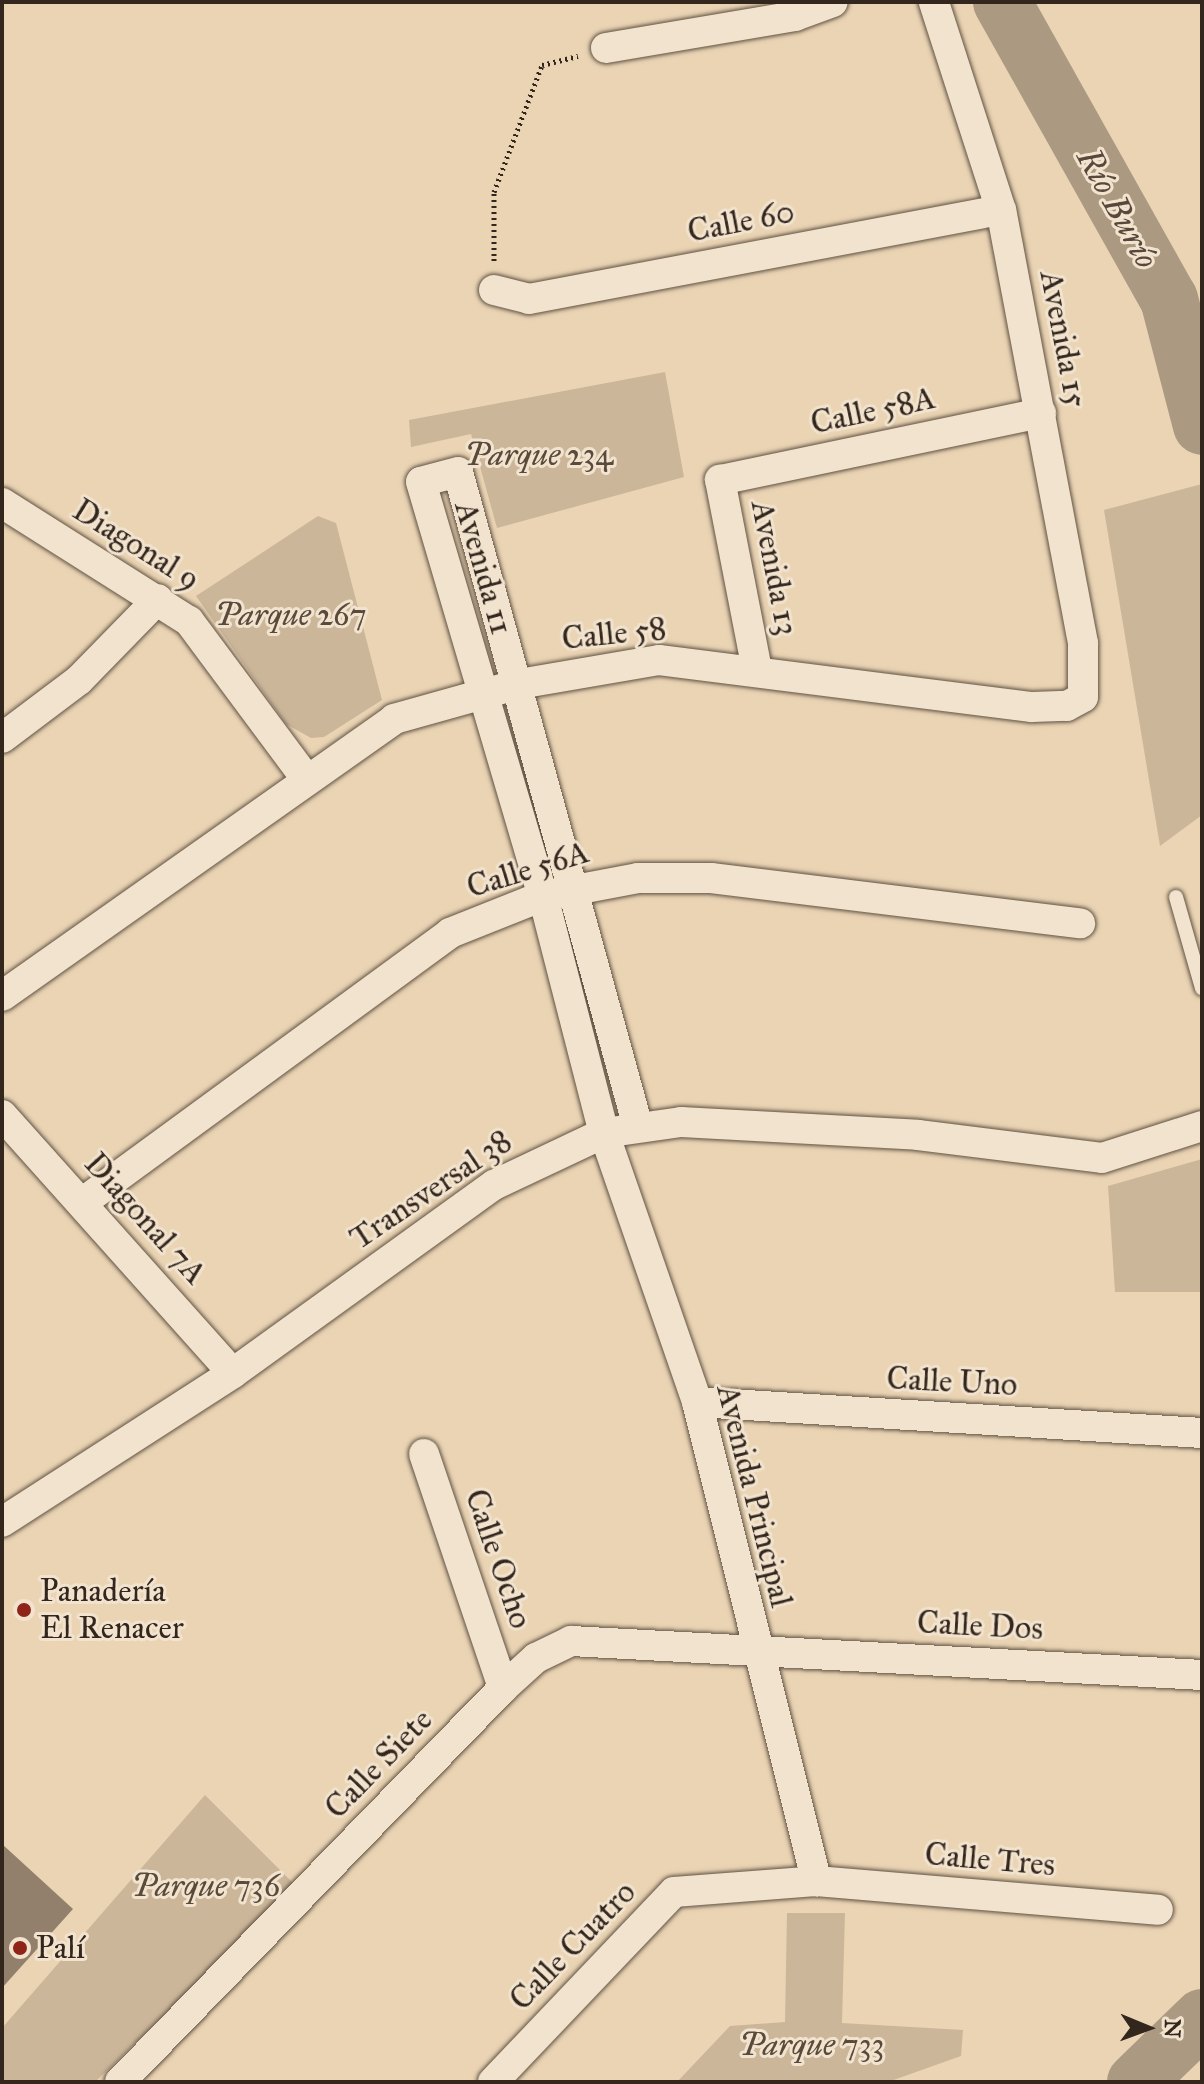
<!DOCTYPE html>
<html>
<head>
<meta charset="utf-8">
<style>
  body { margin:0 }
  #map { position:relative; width:1204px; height:2084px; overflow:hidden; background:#ead4b4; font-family:"IM FELL Great Primer",serif }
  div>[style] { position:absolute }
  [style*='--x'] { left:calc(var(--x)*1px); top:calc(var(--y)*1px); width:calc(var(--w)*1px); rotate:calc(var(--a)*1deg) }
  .green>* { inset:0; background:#cbb69a }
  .river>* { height:58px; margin:-29px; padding:0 29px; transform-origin:29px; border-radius:29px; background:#ac9981 }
  .building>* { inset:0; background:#92806c }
  .path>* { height:5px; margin-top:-2.5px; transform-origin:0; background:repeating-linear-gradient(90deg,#33261d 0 2px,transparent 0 6px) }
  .roads { filter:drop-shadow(0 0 2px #615243) drop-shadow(0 0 2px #615243) }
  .service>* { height:14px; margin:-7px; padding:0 7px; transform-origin:7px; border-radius:7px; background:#f1e3ce }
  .minor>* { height:30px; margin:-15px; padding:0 15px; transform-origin:15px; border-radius:15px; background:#f1e3ce }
  .dots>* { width:22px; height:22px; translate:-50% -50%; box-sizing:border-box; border:4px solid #f1e3ce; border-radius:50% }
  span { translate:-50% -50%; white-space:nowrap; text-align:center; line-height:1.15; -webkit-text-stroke:6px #f1e3ce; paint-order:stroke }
  .street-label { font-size:32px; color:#33261d }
  .park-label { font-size:32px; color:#594a3c; font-style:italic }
  .poi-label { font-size:32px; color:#33261d }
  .left { translate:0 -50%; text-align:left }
  .water-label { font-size:34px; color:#57483b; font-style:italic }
  .frame { position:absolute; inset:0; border:4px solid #33261d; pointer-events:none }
  .north { position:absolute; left:1108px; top:1988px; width:80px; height:80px; -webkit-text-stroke:6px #f1e3ce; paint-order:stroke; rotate:91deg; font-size:22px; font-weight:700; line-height:32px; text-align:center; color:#33261d }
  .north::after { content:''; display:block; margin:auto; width:28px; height:36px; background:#33261d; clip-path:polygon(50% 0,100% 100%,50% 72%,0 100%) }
</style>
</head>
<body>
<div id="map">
  <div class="green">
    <div style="clip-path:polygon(665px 372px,684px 477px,497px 528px,471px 434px,411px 447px,409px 420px)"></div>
    <div style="clip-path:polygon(1202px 484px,1202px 815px,1160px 846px,1104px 510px)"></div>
    <div style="clip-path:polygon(318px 516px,336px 523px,382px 700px,324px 737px,311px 738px,286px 724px,196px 596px)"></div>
    <div style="clip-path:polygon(1202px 1159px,1202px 1292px,1115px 1292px,1108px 1186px)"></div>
    <div style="clip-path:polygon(205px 1795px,296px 1886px,95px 2082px,2px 2082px,2px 2028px)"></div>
    <div style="clip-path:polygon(787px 1913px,845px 1913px,842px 2023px,963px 2030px,961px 2056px,888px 2082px,677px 2082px,730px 2026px,785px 2022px)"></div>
  </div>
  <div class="river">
    <div style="--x:1002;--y:2;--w:341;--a:60.7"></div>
    <div style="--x:1169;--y:299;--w:131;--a:75.4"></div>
    <div style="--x:1136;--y:2082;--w:92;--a:-44.1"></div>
  </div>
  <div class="building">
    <div style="clip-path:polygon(2px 1844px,73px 1909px,2px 1988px)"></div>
  </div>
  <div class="path">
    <div style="--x:494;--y:261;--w:69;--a:-90"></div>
    <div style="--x:494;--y:192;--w:136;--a:-69.3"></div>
    <div style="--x:542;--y:65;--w:37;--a:-14"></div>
  </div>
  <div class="roads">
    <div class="service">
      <div style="--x:1176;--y:897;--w:95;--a:74.1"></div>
    </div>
    <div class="minor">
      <div style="--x:606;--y:48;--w:192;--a:-9.6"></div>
      <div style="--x:795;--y:16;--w:40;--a:-20.2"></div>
      <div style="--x:494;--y:290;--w:36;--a:14"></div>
      <div style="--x:529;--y:299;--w:480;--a:-10.7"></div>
      <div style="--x:2;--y:503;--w:221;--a:32.3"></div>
      <div style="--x:189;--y:621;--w:194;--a:53.4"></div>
      <div style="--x:757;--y:670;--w:194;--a:-101"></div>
      <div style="--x:720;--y:480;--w:328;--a:-11.8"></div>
      <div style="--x:2;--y:738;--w:96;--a:-37"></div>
      <div style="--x:79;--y:680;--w:113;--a:-45.7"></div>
      <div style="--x:2;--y:996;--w:480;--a:-35.2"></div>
      <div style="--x:394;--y:719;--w:130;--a:-15.6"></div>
      <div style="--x:519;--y:684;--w:142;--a:-9.7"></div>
      <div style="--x:659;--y:660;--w:376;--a:7.2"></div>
      <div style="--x:1032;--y:707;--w:35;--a:-2"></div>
      <div style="--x:1067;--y:706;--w:18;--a:-29"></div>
      <div style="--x:1083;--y:697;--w:54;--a:-90"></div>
      <div style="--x:1083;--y:643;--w:441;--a:-100.7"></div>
      <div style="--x:1001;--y:210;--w:219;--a:-107.9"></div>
      <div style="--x:2;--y:1115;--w:346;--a:48.2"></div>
      <div style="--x:638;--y:1127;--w:679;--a:-105.37"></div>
      <div style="--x:458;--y:472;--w:38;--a:165"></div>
      <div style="--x:421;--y:482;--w:432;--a:73.6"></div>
      <div style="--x:543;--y:896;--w:245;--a:75.6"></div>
      <div style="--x:604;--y:1133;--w:285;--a:70.9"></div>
      <div style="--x:697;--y:1402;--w:494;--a:76"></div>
      <div style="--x:83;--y:1202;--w:455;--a:-36.2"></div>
      <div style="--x:450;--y:933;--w:100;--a:-21.7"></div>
      <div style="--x:543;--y:896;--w:97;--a:-10.7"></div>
      <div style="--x:638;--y:878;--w:73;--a:0"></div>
      <div style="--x:711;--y:878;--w:372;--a:7"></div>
      <div style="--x:697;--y:1402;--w:506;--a:3.51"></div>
      <div style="--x:424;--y:1454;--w:247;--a:71.3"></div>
      <div style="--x:2;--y:1522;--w:275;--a:-32.8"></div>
      <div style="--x:233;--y:1373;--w:322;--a:-35.8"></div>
      <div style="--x:494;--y:1185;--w:122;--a:-25.3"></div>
      <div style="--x:604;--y:1133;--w:78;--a:-8.1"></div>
      <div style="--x:681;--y:1122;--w:237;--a:3.1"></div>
      <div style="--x:918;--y:1135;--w:185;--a:7.1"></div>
      <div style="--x:1102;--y:1158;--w:105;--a:-17.7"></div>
      <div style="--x:120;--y:2082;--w:549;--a:-45.81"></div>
      <div style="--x:503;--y:1688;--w:45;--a:-42.3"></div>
      <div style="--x:536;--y:1658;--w:39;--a:-26"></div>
      <div style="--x:571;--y:1641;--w:632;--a:3.08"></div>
      <div style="--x:493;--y:2082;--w:262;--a:-46.4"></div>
      <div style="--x:674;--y:1892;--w:142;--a:-4.4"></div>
      <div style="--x:816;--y:1881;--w:343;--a:4.8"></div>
    </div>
  </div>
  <div class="dots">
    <div style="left:24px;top:1610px;background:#8f2418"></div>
    <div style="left:20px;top:1948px;background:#8f2418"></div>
  </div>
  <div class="street-label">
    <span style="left:741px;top:222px;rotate:-11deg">Calle 60</span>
    <span style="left:1063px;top:339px;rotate:79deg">Avenida 15</span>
    <span style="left:873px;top:411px;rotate:-12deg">Calle 58A</span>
    <span style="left:136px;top:545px;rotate:32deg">Diagonal 9</span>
    <span style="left:483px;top:568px;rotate:74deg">Avenida 11</span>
    <span style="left:774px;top:568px;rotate:79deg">Avenida 13</span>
    <span style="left:614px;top:634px;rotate:-6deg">Calle 58</span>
    <span style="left:528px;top:870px;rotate:-17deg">Calle 56A</span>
    <span style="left:431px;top:1190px;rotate:-34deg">Transversal 38</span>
    <span style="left:145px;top:1219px;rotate:48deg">Diagonal 7A</span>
    <span style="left:952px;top:1382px;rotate:3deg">Calle Uno</span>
    <span style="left:754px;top:1496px;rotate:76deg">Avenida Principal</span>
    <span style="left:498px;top:1559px;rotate:71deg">Calle Ocho</span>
    <span style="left:980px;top:1626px;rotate:3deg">Calle Dos</span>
    <span style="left:379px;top:1764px;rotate:-46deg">Calle Siete</span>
    <span style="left:990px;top:1860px;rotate:5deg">Calle Tres</span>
    <span style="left:573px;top:1946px;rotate:-46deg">Calle Cuatro</span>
  </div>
  <div class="park-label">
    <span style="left:539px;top:455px">Parque 234</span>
    <span style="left:291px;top:615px">Parque 267</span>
    <span style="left:206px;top:1886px">Parque 736</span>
    <span style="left:812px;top:2045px">Parque 733</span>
  </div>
  <div class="poi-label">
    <span class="left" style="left:40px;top:1610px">Panadería<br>El Renacer</span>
    <span class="left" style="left:36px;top:1948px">Palí</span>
  </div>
  <div class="water-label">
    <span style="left:1118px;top:208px;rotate:61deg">Río Burío</span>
  </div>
  <div class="frame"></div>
  <div class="north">N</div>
</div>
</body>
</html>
